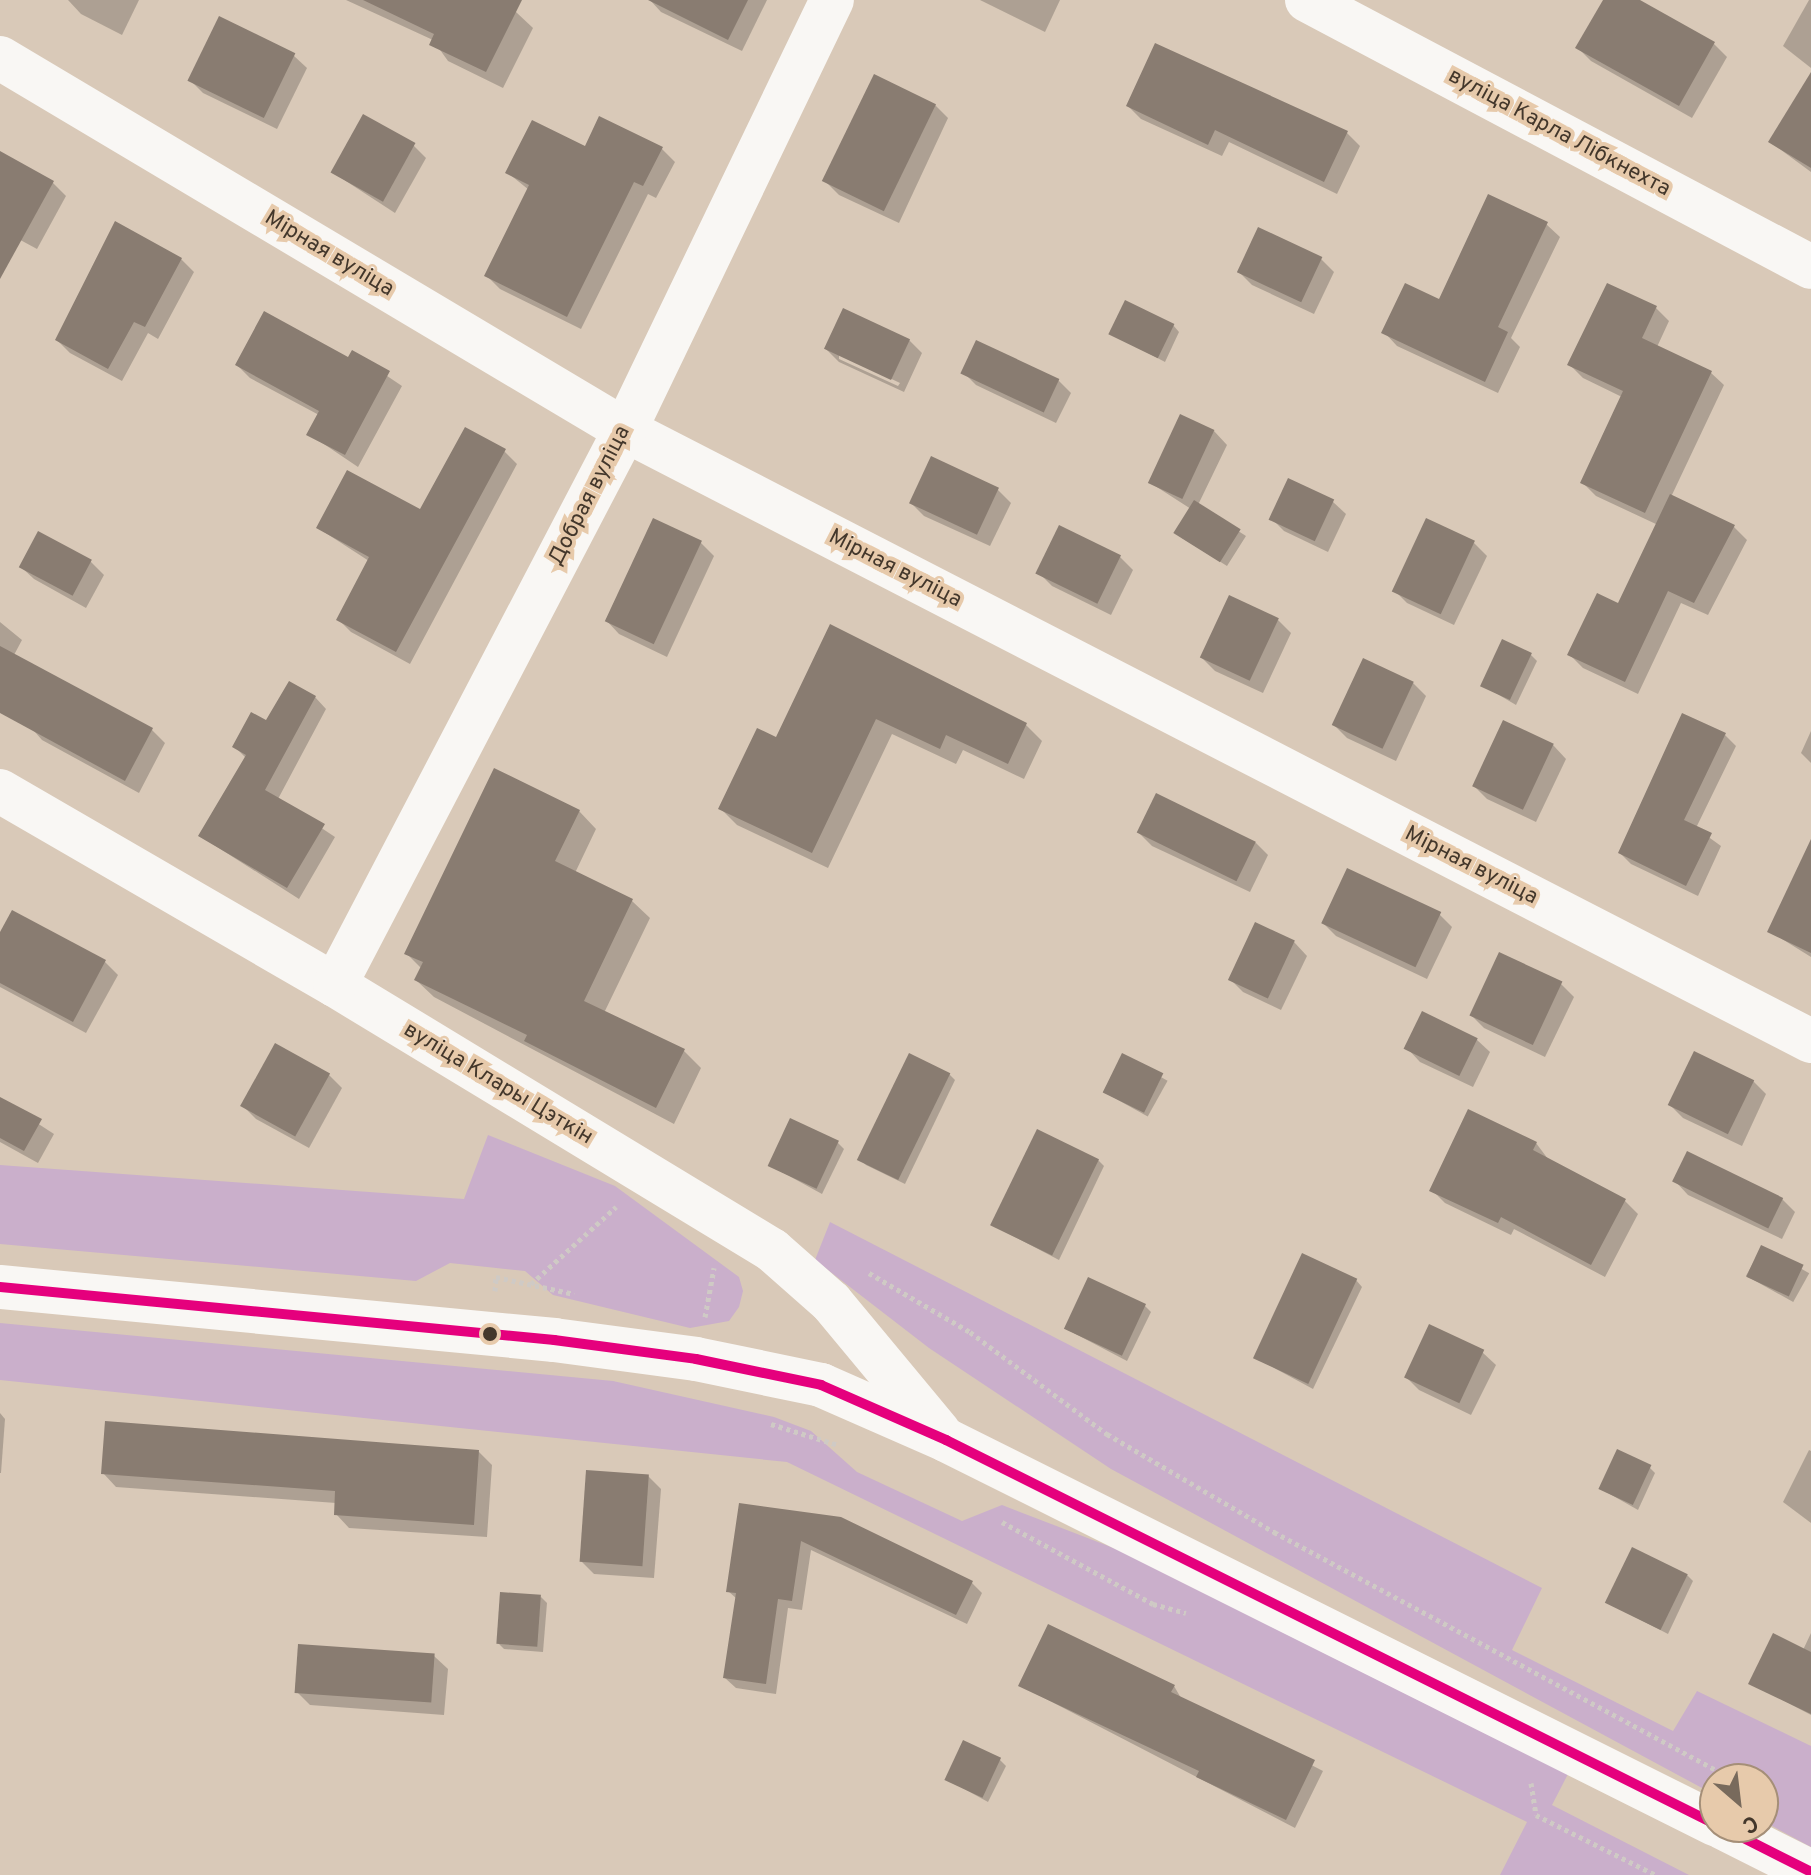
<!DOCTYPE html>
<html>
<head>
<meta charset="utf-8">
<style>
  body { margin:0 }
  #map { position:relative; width:1811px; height:1875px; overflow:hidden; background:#d9c9b8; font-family:Overpass,sans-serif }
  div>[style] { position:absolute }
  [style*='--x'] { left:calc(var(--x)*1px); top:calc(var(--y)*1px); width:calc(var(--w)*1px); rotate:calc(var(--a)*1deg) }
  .green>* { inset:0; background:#caafcb }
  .shadow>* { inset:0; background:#0003; transform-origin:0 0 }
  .building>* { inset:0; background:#897c71; transform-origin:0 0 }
  .path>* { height:5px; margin-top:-2.5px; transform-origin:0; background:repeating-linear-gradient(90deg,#cfcac5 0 4px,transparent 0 8px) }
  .minor>* { height:44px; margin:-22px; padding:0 22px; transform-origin:22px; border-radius:22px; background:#f9f7f4 }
  .bus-1>* { height:10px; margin:-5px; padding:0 5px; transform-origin:5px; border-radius:5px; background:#e5007d }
  .dots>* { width:22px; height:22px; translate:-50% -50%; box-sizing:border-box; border:4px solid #e7caab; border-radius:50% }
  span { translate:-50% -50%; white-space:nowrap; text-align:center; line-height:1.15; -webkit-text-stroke:8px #e7caab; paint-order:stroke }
  .street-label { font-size:22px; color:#43372b }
  .north { position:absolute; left:1699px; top:1763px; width:80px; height:80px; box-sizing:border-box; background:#e7caab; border:2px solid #a58f78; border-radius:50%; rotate:152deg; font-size:22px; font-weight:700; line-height:32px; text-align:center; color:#43372b }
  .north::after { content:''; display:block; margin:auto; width:28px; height:36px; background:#786a5c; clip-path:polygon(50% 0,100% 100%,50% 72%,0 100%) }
</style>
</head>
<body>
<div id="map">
  <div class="green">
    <div style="clip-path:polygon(488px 1135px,615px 1186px,739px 1277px,743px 1291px,739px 1307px,729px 1321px,690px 1328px,553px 1295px,525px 1271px,450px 1263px,416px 1281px,0 1244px,0 1165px,464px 1199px)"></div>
    <div style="clip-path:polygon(830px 1222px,1542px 1588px,1512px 1650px,1673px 1731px,1697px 1691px,1811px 1746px,1811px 1847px,1763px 1821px,1763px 1779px,1715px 1779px,1715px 1795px,1111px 1469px,929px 1348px,815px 1260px)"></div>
    <div style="clip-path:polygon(0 1323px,613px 1381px,774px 1417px,811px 1431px,857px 1472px,962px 1521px,1002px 1505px,1142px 1559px,1568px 1774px,1552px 1805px,1689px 1875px,1500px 1875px,1527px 1822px,787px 1462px,0 1380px)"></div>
  </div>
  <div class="shadow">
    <div style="clip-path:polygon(68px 0,139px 0,122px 35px,81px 14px)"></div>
    <div style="clip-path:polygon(346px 0,491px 0,516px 12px,533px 28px,503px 88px,448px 61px,433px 40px)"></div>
    <div style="clip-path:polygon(650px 0,767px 0,742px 51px,661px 12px)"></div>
    <div style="clip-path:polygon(980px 0,1060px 0,1045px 32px)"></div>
    <div style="clip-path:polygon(1605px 0,1636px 0,1714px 44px,1727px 57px,1692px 118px,1591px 61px,1578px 48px)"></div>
    <div style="clip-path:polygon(1809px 0,1811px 0,1811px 68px,1783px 46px)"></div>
    <div style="clip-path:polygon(293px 55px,307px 68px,277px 129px,203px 93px,190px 80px)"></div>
    <div style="clip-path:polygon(935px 105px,948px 118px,899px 223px,839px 195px,826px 182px)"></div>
    <div style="clip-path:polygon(1128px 106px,1347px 133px,1360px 146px,1337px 194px,1229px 142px,1222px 156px,1141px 119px)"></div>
    <div style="clip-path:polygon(1811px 106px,1811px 172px,1770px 142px)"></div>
    <div style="clip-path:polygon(413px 145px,426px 158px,395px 213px,332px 172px)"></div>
    <div style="clip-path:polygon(586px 148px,662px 149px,675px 162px,656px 198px,648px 194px,581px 329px,500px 289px,486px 275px,529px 190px,508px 173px)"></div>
    <div style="clip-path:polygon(0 158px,53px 183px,66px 196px,37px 249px,0 229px)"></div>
    <div style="clip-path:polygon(116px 224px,181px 259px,194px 272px,158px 339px,148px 333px,122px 381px,70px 353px,57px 340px)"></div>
    <div style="clip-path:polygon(1546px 224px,1560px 237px,1511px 338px,1520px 347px,1498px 393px,1397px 346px,1384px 332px,1440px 302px)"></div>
    <div style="clip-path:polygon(1321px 259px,1334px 272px,1314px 314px,1252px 285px,1239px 272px)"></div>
    <div style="clip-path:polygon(1656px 308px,1669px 321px,1657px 347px,1710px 372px,1724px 385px,1671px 497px,1734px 527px,1747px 540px,1708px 615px,1681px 603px,1638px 694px,1583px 668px,1570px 655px,1619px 605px,1658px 525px,1596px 496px,1582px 482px,1622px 397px,1583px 378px,1570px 365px)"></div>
    <div style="clip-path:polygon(1173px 325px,1179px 332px,1165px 362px,1112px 334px)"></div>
    <div style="clip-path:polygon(evenodd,909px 340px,922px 353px,904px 392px,839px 362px,826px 349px,909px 340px,839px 354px,900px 383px,898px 386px,839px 359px,839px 354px)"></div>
    <div style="clip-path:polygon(353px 353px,402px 386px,358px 467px,309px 434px,319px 415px,250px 378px,237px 365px,349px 360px)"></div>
    <div style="clip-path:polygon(963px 372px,1058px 380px,1071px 393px,1056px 423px,976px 385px)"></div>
    <div style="clip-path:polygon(1214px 431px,1227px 445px,1198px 505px,1246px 536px,1227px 566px,1182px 538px,1191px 509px,1149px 482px)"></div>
    <div style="clip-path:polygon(504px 451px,517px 464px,410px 664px,351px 632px,338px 619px,369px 561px,318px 528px,421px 511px)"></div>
    <div style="clip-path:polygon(998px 490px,1011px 503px,990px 546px,924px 516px,911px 503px)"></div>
    <div style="clip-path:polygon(1332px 501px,1346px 514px,1328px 552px,1284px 531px,1271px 518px)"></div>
    <div style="clip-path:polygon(654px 520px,701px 543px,714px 556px,667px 657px,619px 634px,606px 620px)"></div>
    <div style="clip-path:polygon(1474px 543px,1487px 556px,1454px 625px,1407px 603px,1394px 590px)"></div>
    <div style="clip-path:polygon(1120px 557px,1133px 570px,1111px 615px,1052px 586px,1039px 573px)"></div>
    <div style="clip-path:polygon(91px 562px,104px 575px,86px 608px,34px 579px,20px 566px)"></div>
    <div style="clip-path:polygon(1278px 620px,1291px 633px,1263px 693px,1215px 671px,1202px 658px)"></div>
    <div style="clip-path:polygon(0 622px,22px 640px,14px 655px,152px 730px,165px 743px,139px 793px,42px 740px,0 692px)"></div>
    <div style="clip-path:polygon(831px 627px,1026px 725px,1042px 741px,1024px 779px,963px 750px,956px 764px,892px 734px,828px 868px,737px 825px,721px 809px,777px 739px)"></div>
    <div style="clip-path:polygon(1531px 655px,1537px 661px,1516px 705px,1482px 685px)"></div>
    <div style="clip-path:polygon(1413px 683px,1426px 696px,1396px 761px,1347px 738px,1334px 725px)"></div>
    <div style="clip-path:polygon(315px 697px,326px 709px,278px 799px,335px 837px,299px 899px,200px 836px,246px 758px,234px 746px)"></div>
    <div style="clip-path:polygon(1811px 731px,1811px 763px,1801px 753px)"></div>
    <div style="clip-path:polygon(1725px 735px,1736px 746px,1696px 828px,1721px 846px,1698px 896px,1631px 864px,1620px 853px)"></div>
    <div style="clip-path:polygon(1553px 745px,1566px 759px,1536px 822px,1487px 799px,1474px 786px)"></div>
    <div style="clip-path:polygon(579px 811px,596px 829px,575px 873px,632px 901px,650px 918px,604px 1013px,684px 1051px,701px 1068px,674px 1124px,434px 997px,416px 980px,422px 969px,406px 953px)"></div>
    <div style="clip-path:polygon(1139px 833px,1255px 842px,1268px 855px,1250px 892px,1152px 846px)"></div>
    <div style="clip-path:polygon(1811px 887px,1811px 957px,1769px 931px)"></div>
    <div style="clip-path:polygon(1439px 914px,1452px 927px,1427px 979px,1336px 936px,1323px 923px)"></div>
    <div style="clip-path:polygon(0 936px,105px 962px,118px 975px,86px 1033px,0 987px)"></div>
    <div style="clip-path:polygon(1294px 942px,1307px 956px,1281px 1010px,1243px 992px,1230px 979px)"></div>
    <div style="clip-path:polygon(1561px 984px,1574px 997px,1545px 1057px,1484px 1028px,1471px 1015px)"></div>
    <div style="clip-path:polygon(1476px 1039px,1490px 1052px,1473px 1087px,1420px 1062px,1407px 1048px)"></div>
    <div style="left:1123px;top:1056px;width:51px;height:41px;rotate:29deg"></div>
    <div style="clip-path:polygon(949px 1074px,955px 1080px,905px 1184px,866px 1165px,860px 1159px)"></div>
    <div style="clip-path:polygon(329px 1075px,342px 1088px,309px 1148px,256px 1119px,243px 1106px)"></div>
    <div style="clip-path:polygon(1753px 1081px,1766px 1094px,1742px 1146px,1683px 1118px,1670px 1105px)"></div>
    <div style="clip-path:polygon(0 1099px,54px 1134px,38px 1163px,0 1142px)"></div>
    <div style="clip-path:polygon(838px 1143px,844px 1149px,822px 1194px,769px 1165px)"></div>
    <div style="clip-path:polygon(1536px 1143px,1548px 1159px,1625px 1201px,1638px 1214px,1605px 1277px,1514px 1229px,1511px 1235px,1445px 1203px,1432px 1190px)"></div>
    <div style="clip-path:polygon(1098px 1160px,1104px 1166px,1059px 1260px,994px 1226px)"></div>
    <div style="clip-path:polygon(1675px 1181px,1782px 1199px,1795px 1212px,1782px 1239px,1688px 1195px)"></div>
    <div style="left:1762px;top:1247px;width:54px;height:33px;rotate:29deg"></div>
    <div style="clip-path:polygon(1356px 1280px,1362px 1287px,1313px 1389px,1254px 1357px)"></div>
    <div style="clip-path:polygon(1145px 1306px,1151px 1312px,1127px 1361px,1066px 1329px)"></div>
    <div style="clip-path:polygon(1482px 1352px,1496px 1365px,1471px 1415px,1419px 1390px,1406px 1377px)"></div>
    <div style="clip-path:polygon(0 1413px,5px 1419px,1px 1473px,0 1473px)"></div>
    <div style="clip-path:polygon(1809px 1450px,1811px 1451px,1811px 1523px,1783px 1502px)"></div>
    <div style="clip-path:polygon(479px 1452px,492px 1465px,487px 1537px,349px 1528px,336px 1514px,336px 1503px,116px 1487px,103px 1473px)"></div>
    <div style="clip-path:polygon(1649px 1467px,1655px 1473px,1638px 1510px,1601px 1489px)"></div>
    <div style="clip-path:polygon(648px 1476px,661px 1489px,654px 1578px,594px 1574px,581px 1561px)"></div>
    <div style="clip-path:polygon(741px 1505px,972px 1583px,982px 1593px,967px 1624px,811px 1550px,802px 1610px,788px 1608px,776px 1694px,736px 1688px,725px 1678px,737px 1599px,728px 1591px)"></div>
    <div style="clip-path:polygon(1687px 1575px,1693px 1581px,1668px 1634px,1608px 1603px)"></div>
    <div style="clip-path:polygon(541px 1597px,547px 1603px,543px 1652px,504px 1649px,498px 1643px)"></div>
    <div style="clip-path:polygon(1811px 1633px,1811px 1715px,1750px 1683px,1803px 1650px)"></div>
    <div style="clip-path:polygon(434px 1656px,448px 1669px,444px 1715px,310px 1705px,297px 1692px)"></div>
    <div style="clip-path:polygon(1021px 1686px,1174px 1686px,1181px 1698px,1323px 1771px,1295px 1828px)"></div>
    <div style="clip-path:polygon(1000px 1760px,1006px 1766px,988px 1802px,946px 1779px)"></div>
  </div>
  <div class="building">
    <div style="clip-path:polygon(363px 0,522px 0,486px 72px,429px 45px,434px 34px)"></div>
    <div style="clip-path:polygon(648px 0,748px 0,728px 40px)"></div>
    <div style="clip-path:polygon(1603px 0,1640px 0,1715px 42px,1679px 106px,1575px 48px)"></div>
    <div style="left:219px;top:16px;width:85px;height:72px;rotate:26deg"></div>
    <div style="clip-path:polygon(1155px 43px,1348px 131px,1324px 182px,1215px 130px,1208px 145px,1126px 106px)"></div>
    <div style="clip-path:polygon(1811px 72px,1811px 168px,1768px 142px)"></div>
    <div style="left:874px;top:74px;width:69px;height:119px;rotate:26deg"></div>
    <div style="left:363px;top:114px;width:60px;height:67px;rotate:29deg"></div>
    <div style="clip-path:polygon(599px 116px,663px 147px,643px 186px,634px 182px,567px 317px,484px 276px,529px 185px,505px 173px,532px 120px,585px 146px)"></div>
    <div style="clip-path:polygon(0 151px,54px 181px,0 279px)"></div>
    <div style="clip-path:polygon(1488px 194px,1548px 222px,1498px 327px,1508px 332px,1485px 382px,1381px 333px,1405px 283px,1439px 299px)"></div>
    <div style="clip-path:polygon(115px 221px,182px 258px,145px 327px,134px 322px,108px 369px,55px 340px)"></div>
    <div style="left:1258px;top:227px;width:71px;height:50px;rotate:25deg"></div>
    <div style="clip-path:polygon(1607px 283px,1657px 306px,1642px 338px,1712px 371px,1645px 513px,1580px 483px,1623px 391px,1567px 365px)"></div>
    <div style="left:1125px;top:300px;width:55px;height:38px;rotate:26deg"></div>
    <div style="left:843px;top:308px;width:74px;height:45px;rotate:25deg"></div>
    <div style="clip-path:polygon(264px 311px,348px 357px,352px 350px,390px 371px,345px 455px,306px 435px,319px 411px,235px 365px)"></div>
    <div style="left:976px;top:340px;width:92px;height:37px;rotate:25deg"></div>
    <div style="left:1180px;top:414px;width:38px;height:76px;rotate:25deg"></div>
    <div style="clip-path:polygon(465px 427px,506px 449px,396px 652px,336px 620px,369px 557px,316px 528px,347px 470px,420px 509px)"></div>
    <div style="left:931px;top:456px;width:75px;height:52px;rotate:25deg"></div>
    <div style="left:1288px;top:478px;width:51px;height:46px;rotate:25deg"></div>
    <div style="clip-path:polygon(1670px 494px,1735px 525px,1694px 603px,1668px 591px,1625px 682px,1567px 655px,1597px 593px,1618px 603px)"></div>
    <div style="left:1194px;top:500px;width:55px;height:39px;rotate:32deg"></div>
    <div style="left:653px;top:518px;width:54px;height:114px;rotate:25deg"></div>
    <div style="left:1426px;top:518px;width:54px;height:81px;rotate:25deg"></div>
    <div style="left:1059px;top:525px;width:69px;height:54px;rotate:26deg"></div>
    <div style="left:38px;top:531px;width:61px;height:41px;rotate:28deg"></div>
    <div style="left:1229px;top:595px;width:55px;height:69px;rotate:25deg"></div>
    <div style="clip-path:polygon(830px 624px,1027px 723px,1008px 764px,946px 735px,940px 749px,876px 719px,812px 853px,718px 809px,757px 728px,776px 737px)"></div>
    <div style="left:1502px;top:639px;width:33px;height:52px;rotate:25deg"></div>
    <div style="clip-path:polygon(0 646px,153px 728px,125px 781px,0 713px)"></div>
    <div style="left:1363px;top:658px;width:56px;height:74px;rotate:25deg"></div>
    <div style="clip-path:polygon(289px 681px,316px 696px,265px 790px,325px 824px,287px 888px,198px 836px,246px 755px,232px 747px,251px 712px,266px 720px)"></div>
    <div style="clip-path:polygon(1682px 713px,1726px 733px,1684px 820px,1712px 833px,1686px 886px,1618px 853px)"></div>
    <div style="left:1503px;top:720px;width:56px;height:73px;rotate:25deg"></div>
    <div style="clip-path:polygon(494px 768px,580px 810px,555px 861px,633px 899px,584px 1001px,685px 1049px,656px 1108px,524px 1041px,527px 1035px,414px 980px,423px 962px,404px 954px)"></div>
    <div style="left:1156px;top:793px;width:111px;height:44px;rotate:26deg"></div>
    <div style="clip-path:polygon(1811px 839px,1811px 953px,1767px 932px)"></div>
    <div style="left:1347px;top:868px;width:104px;height:61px;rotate:25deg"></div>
    <div style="clip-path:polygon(12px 910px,106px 960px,73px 1022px,0 983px,0 932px)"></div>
    <div style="left:1255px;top:922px;width:44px;height:64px;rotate:25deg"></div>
    <div style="left:1499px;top:952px;width:70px;height:70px;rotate:25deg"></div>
    <div style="left:1422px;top:1011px;width:62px;height:42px;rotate:26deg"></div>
    <div style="left:275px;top:1043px;width:63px;height:72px;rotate:29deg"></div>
    <div style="left:1694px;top:1051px;width:67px;height:60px;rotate:26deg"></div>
    <div style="left:909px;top:1053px;width:46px;height:119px;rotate:26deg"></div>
    <div style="left:1122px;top:1053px;width:46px;height:44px;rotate:26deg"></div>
    <div style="clip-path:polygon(0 1097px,42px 1119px,24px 1151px,0 1138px)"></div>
    <div style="clip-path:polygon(1468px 1109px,1537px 1142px,1533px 1150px,1626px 1199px,1591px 1265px,1501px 1217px,1498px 1223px,1429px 1191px)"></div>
    <div style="left:790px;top:1118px;width:54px;height:53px;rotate:25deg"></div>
    <div style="left:1037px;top:1129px;width:69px;height:107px;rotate:26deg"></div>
    <div style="left:1687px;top:1151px;width:107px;height:34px;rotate:26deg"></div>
    <div style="left:1761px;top:1245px;width:47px;height:35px;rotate:25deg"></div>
    <div style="left:1302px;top:1253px;width:61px;height:116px;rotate:25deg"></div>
    <div style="left:1088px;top:1277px;width:64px;height:57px;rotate:25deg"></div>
    <div style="left:1429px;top:1324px;width:61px;height:59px;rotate:25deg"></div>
    <div style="clip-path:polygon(105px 1421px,479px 1450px,474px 1525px,334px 1515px,335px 1491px,101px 1474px)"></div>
    <div style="left:1617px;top:1449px;width:38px;height:44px;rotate:25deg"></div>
    <div style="left:586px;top:1470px;width:63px;height:92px;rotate:4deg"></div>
    <div style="clip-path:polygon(739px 1503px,841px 1517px,973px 1581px,956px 1615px,801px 1541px,792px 1601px,778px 1599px,766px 1684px,723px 1678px,736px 1593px,726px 1592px)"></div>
    <div style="left:1632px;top:1547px;width:62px;height:62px;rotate:26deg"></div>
    <div style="left:500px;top:1592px;width:41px;height:52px;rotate:4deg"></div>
    <div style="clip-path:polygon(1048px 1624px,1175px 1685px,1171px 1692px,1315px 1760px,1286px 1820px,1196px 1777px,1199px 1771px,1018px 1686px)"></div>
    <div style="clip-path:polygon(1773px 1633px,1811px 1652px,1811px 1714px,1748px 1684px)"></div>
    <div style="left:298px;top:1644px;width:137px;height:49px;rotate:4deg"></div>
    <div style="left:963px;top:1740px;width:42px;height:44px;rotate:25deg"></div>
  </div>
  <div class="path">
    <div style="--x:869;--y:1273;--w:117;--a:30.3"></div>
    <div style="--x:970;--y:1332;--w:171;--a:36.7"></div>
    <div style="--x:1107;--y:1434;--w:194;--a:30.4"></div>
    <div style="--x:1274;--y:1532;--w:517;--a:28.3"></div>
    <div style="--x:531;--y:1284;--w:115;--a:-42.2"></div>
    <div style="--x:495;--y:1291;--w:14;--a:-86"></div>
    <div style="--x:496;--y:1277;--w:80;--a:12.3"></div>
    <div style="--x:705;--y:1317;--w:50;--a:-79.6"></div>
    <div style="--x:771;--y:1424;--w:70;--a:17.4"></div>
    <div style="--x:1002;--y:1522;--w:172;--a:28.5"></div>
    <div style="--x:1153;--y:1604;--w:34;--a:15"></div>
    <div style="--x:1531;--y:1783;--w:32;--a:81"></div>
    <div style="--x:1536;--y:1815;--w:134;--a:26.6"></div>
  </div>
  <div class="minor">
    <div style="--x:1307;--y:0;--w:570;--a:27.91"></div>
    <div style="--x:0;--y:58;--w:727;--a:30.76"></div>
    <div style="--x:625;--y:430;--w:1334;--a:27.26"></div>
    <div style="--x:0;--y:791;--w:387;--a:30.1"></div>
    <div style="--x:335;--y:985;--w:511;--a:31.23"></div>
    <div style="--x:772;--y:1250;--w:79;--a:41.4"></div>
    <div style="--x:831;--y:1302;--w:169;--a:50.3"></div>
    <div style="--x:335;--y:985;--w:626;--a:-62.41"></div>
    <div style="--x:625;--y:430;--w:477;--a:-64.3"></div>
    <div style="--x:0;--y:1287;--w:557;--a:5.46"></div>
    <div style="--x:554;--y:1340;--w:143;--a:7.6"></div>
    <div style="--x:696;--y:1359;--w:128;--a:11.7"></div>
    <div style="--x:821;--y:1385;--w:137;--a:23.7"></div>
    <div style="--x:946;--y:1440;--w:860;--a:26.54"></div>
    <div style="--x:1722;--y:1827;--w:100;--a:26.8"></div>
  </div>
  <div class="bus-1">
    <div style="--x:0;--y:1287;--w:557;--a:5.46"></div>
    <div style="--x:554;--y:1340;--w:143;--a:7.6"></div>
    <div style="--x:696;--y:1359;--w:128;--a:11.7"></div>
    <div style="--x:821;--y:1385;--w:137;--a:23.7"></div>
    <div style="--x:946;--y:1440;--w:860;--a:26.54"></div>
    <div style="--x:1722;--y:1827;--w:100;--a:26.8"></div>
  </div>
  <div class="dots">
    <div style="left:490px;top:1334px;background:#43372b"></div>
  </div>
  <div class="street-label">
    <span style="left:1559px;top:133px;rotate:28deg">вуліца Карла Лібкнехта</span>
    <span style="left:329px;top:254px;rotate:31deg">Мірная вуліца</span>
    <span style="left:590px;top:496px;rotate:-63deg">Добрая вуліца</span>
    <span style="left:895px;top:569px;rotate:27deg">Мірная вуліца</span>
    <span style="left:1471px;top:866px;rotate:27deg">Мірная вуліца</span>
    <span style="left:498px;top:1084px;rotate:31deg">вуліца Клары Цэткін</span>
  </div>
  <div class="north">С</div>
</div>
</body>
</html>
